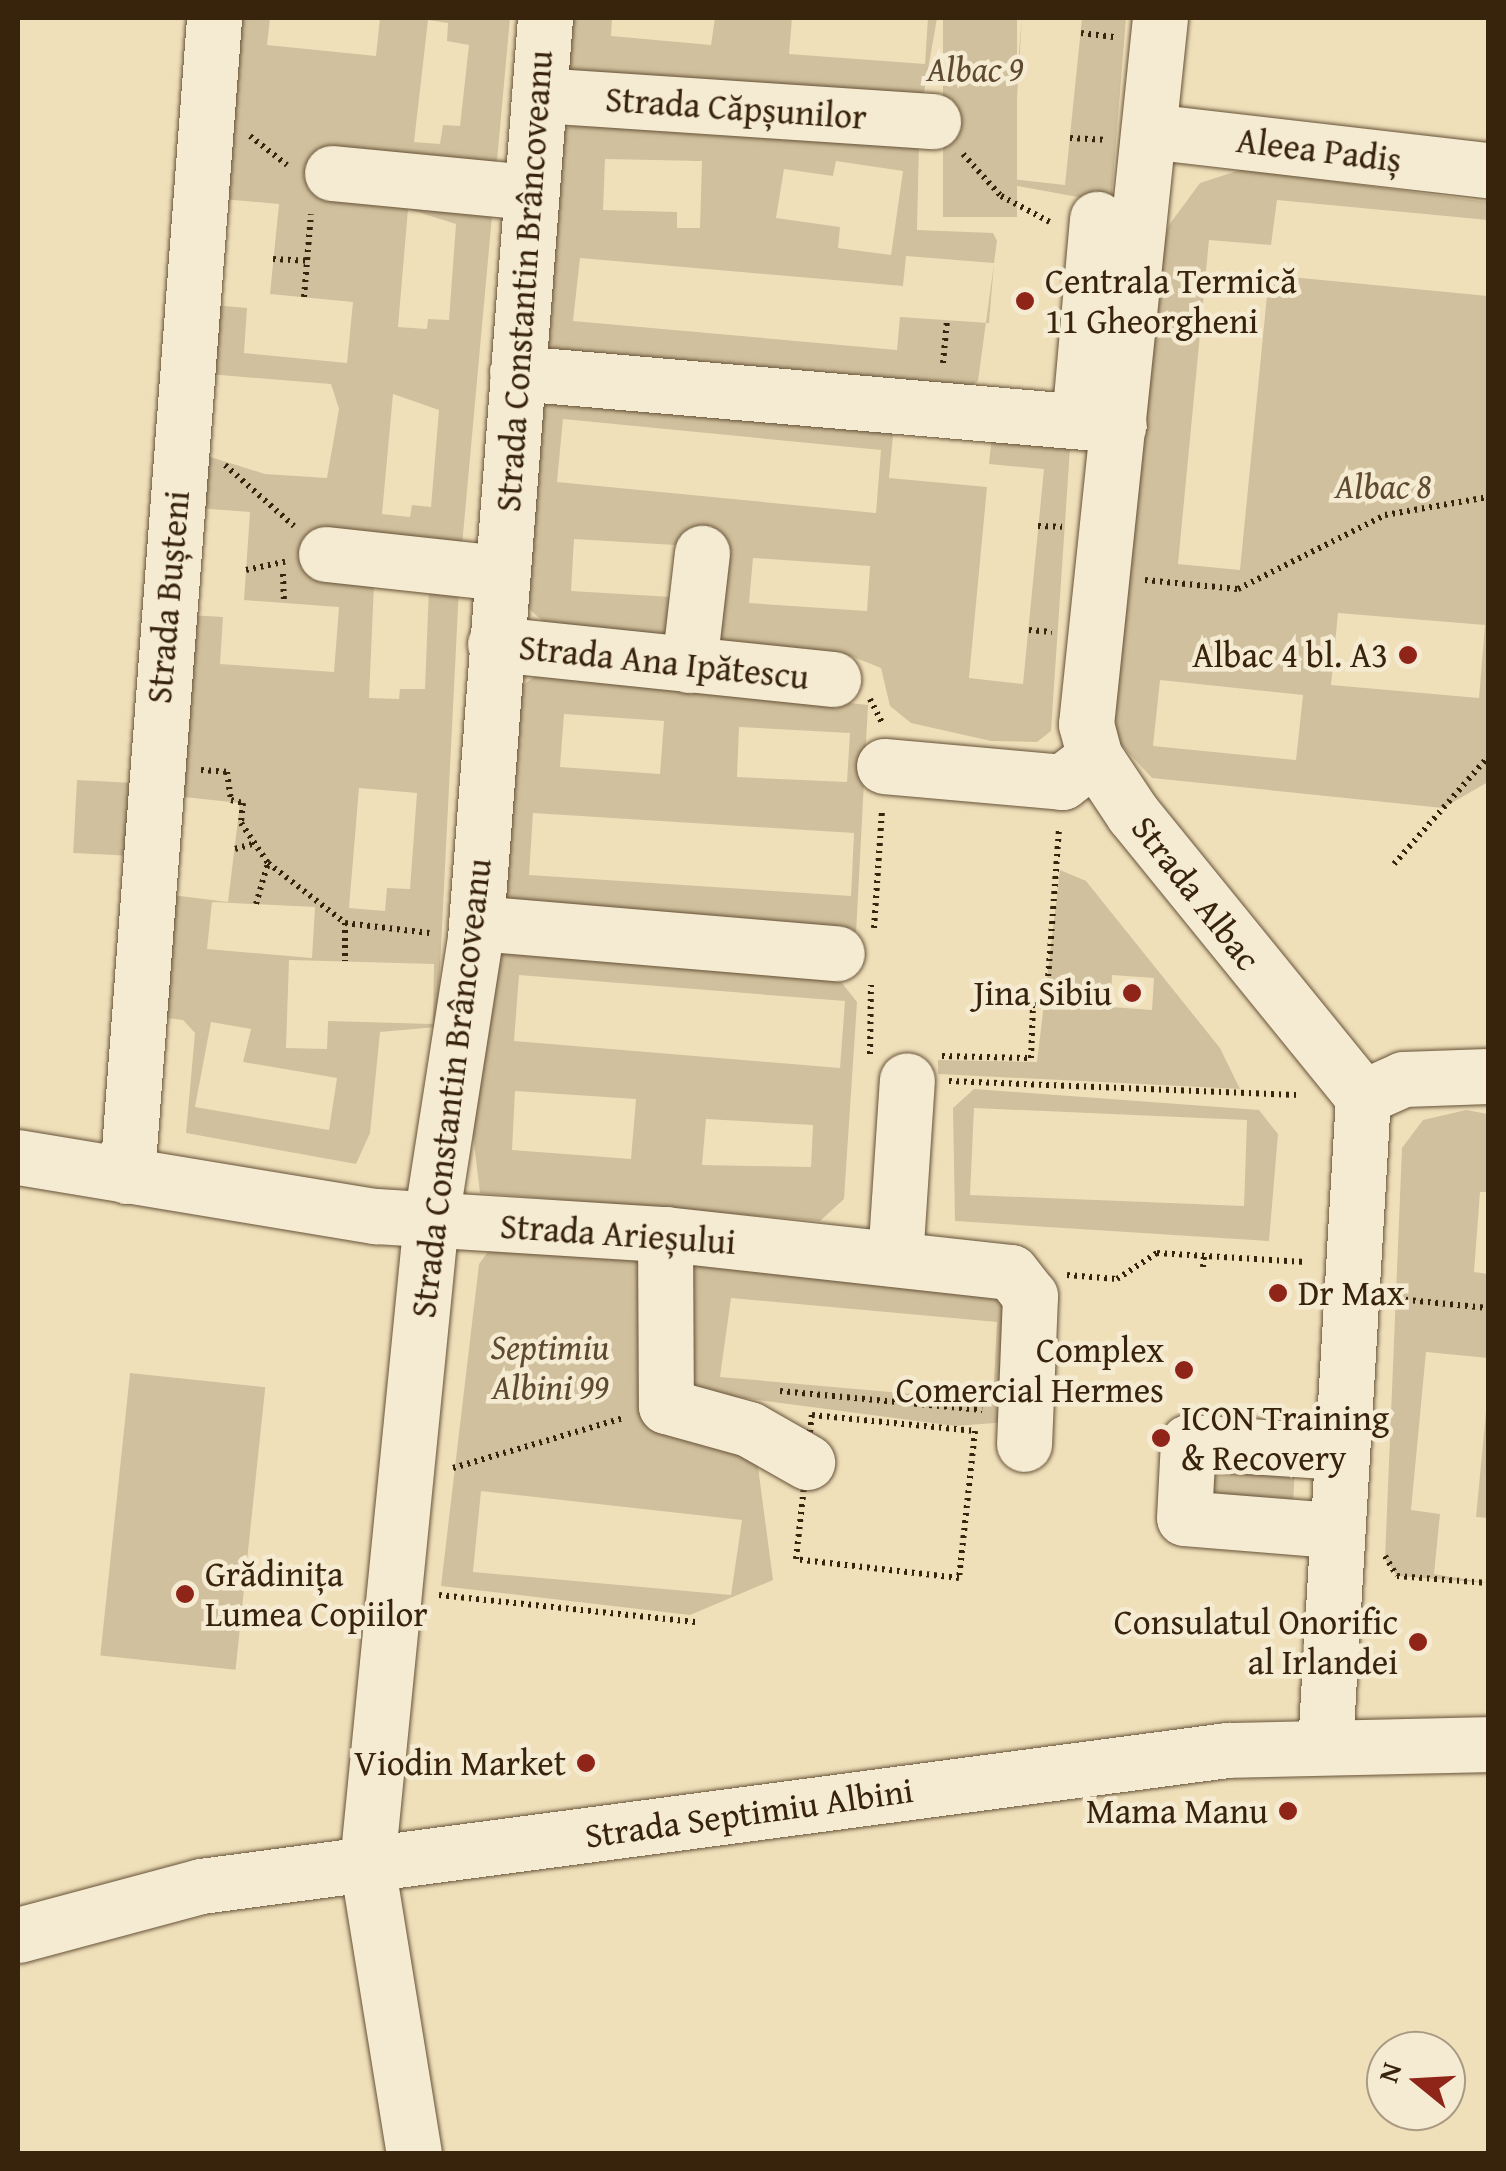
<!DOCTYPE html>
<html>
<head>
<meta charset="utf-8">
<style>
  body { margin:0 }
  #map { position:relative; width:1506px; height:2171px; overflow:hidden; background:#f0e0ba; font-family:"Gentium Book Plus",serif }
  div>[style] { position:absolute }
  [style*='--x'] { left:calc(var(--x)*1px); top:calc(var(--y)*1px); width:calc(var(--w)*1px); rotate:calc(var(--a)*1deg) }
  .green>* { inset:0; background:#d1c09d; transform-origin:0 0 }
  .path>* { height:6px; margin-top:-3px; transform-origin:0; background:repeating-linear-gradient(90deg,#38230d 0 2.5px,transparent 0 7.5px) }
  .roads { filter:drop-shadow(0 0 2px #665238) drop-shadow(0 0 2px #665238) }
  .minor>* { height:55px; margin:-27.5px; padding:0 27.5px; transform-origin:27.5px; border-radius:27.5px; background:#f5ebd2 }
  .dots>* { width:28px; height:28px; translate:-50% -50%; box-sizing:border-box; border:5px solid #f5ebd2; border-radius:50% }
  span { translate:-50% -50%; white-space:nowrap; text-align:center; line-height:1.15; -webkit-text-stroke:9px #f5ebd2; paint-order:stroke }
  .park-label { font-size:35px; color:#5e4a31; font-style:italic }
  .street-label { font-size:35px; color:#38230d }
  .poi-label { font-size:35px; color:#38230d }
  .left { translate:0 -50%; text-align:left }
  .right { translate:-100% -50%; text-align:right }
  .frame { position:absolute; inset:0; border:20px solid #38230d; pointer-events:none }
  .north { position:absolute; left:1366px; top:2031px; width:100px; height:100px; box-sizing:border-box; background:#f5ebd2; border:2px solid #a99b83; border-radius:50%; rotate:288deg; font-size:28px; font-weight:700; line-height:40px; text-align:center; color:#38230d }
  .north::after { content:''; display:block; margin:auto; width:35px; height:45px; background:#8f2418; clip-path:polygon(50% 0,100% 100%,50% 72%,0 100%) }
</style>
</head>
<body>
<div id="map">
  <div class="green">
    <div style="clip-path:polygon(evenodd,223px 18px,270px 18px,267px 45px,376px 56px,380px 18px,510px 18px,460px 568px,437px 1027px,380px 1032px,370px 1133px,356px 1164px,186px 1133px,195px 1033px,183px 1020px,151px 1016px,198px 453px,265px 474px,327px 478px,339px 409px,331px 384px,207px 374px,223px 18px,428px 20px,448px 23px,447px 41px,469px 45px,460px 126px,443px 125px,440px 144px,414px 142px,428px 20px,223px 18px,223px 199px,279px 204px,270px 294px,353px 302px,347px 363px,244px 353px,247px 308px,213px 305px,223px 199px,223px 18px,408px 209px,456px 224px,449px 320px,428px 319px,427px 329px,398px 327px,408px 209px,223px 18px,393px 394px,439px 410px,431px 507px,412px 505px,410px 517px,382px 514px,393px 394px,223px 18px,197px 508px,250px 512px,244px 600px,339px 607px,334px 672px,220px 664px,223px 617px,189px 615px,197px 508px,223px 18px,374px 585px,429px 587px,425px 689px,400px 689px,399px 699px,369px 698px,374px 585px,223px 18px,359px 788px,417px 793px,410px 889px,387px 888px,385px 911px,349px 908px,359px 788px,223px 18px,184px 797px,240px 803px,228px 902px,172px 895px,184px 797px,223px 18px,212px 902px,315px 907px,312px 958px,207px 949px,212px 902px,223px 18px,289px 960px,434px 964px,433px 1024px,328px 1021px,327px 1049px,286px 1048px,289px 960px,223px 18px,211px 1022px,251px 1029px,243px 1062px,337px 1078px,329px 1130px,195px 1107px,211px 1022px)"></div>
    <div style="clip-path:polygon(565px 18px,612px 18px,611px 36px,711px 45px,715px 18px,792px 18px,789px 54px,925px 64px,928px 18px,937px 18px,922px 104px,565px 78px)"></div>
    <div style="left:943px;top:18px;width:74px;height:199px"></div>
    <div style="clip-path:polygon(1022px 18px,1012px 179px,1065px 185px,1082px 18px,1126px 18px,1111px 203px,1007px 184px)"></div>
    <div style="clip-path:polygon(evenodd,591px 115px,919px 142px,917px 230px,993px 233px,997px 241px,978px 381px,961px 393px,548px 360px,541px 331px,561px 131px,591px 115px,605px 159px,702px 161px,700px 228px,677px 228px,677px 212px,603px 210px,605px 159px,591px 115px,836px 161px,903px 171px,891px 255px,838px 248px,840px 227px,776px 218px,784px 169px,833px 176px,836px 161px,591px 115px,906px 256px,994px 263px,989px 323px,900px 317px,897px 350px,573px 321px,580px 258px,903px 286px,906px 256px)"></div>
    <div style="clip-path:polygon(evenodd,1243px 169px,1488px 202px,1488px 220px,1277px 200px,1271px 245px,1209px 240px,1178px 564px,1240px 570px,1269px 275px,1488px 296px,1488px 782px,1443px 808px,1152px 778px,1111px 734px,1152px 281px,1169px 225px,1200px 183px,1243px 169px,1338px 613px,1485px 625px,1479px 698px,1331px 685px,1338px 613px,1243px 169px,1160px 680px,1303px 695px,1296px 760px,1153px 746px,1160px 680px)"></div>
    <div style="clip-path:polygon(evenodd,551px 385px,1023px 423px,1070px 448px,1051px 731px,1037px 742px,991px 741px,911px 723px,890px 706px,881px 668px,851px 656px,601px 642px,547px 625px,525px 605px,523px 573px,537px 419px,551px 385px,563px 419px,881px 450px,876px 513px,557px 482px,563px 419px,551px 385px,894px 425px,992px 434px,989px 464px,1044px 469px,1023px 684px,969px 678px,987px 487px,889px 478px,894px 425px,551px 385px,574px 539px,675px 545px,672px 597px,571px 591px,574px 539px,551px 385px,753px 558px,870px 566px,867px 611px,749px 603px,753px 558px)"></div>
    <div style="clip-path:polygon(evenodd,545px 669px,868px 705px,856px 934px,508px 917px,497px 827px,512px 693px,545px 669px,564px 714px,664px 721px,660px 774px,560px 767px,564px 714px,545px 669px,739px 727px,850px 733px,847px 782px,737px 777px,739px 727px,545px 669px,533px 813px,854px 833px,851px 896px,529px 875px,533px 813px)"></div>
    <div style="left:77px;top:780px;width:61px;height:73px;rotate:3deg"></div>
    <div style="clip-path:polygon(evenodd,1060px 870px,1086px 881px,1220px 1048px,1240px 1089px,938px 1074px,938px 1060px,1037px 1062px,1060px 870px,1112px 975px,1154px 978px,1152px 1010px,1111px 1007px,1112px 975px)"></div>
    <div style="clip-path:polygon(evenodd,490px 948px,831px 969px,857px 1002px,844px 1199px,820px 1221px,480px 1193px,471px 1118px,490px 948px,519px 975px,845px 1001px,840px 1068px,514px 1041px,519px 975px,490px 948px,515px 1091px,636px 1099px,631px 1159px,512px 1150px,515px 1091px,490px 948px,706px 1119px,813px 1125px,811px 1167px,702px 1165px,706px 1119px)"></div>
    <div style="clip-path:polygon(evenodd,974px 1089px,1259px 1110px,1278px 1134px,1269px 1241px,955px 1221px,953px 1108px,974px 1089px,974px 1108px,1247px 1120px,1244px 1206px,970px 1195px,974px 1108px)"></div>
    <div style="clip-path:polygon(1466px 1110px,1488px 1114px,1488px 1192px,1480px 1192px,1474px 1272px,1488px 1274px,1488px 1358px,1426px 1352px,1411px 1510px,1440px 1514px,1434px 1574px,1488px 1583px,1397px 1576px,1385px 1559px,1402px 1148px,1423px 1120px)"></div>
    <div style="clip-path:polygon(evenodd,492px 1246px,641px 1256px,653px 1349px,756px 1452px,773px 1580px,690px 1615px,441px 1586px,479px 1264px,492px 1246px,481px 1491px,742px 1520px,731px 1595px,473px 1572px,481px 1491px)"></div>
    <div style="clip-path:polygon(evenodd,683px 1256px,1004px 1290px,1008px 1422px,955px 1426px,689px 1391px,683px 1256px,731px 1298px,997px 1322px,993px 1401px,720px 1377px,731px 1298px)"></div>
    <div style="left:130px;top:1373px;width:136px;height:284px;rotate:6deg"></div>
    <div style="clip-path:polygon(1488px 1391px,1488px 1518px,1476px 1517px)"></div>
    <div style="left:1201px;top:1465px;width:94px;height:41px;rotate:3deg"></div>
  </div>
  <div class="path">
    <div style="--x:1081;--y:33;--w:33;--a:7"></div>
    <div style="--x:250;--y:136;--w:47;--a:38.1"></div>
    <div style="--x:1070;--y:138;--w:34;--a:3"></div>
    <div style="--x:963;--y:154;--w:57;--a:47.9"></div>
    <div style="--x:1001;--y:196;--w:55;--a:28"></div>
    <div style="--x:273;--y:259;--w:34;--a:3"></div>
    <div style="--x:304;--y:297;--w:83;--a:-85.2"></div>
    <div style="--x:943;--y:363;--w:43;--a:-84.7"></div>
    <div style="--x:225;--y:465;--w:92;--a:41.5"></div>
    <div style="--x:1038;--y:526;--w:24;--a:2"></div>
    <div style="--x:246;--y:570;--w:40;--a:-12"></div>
    <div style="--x:283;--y:574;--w:29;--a:88"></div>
    <div style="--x:1145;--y:580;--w:93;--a:5.5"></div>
    <div style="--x:1238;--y:589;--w:165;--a:-26.7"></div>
    <div style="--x:1385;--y:515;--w:105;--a:-9.9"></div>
    <div style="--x:1029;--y:630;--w:23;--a:5"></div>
    <div style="--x:870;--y:699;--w:27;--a:63"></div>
    <div style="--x:201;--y:770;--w:26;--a:4"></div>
    <div style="--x:227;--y:772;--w:28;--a:82"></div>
    <div style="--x:231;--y:800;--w:12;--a:14"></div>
    <div style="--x:243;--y:803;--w:20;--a:96"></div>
    <div style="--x:241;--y:823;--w:48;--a:56"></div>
    <div style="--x:268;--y:863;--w:98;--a:37.9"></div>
    <div style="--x:345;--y:923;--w:85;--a:6.8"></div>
    <div style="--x:235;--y:849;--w:22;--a:-16"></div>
    <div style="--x:1394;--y:864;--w:142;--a:-48.7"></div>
    <div style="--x:256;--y:904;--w:43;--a:-73.7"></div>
    <div style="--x:345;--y:923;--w:38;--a:90"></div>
    <div style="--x:874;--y:928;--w:117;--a:-86.1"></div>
    <div style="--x:870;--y:1054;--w:69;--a:-89.2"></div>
    <div style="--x:942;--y:1056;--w:89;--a:1.3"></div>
    <div style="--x:1031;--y:1058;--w:53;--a:-87.8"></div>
    <div style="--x:1033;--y:1005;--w:13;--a:4"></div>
    <div style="--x:1046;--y:1006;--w:178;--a:-85.8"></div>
    <div style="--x:949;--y:1081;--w:352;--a:2.3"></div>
    <div style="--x:1203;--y:1267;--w:11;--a:-85"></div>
    <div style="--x:1067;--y:1275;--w:50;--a:4.6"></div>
    <div style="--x:1117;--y:1279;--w:48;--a:-33"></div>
    <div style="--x:1157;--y:1253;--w:149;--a:3.5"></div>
    <div style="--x:1398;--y:1299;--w:90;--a:5.7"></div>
    <div style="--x:780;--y:1391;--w:203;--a:5.4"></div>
    <div style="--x:812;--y:1415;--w:164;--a:5.6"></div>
    <div style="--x:975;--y:1431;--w:148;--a:96.2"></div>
    <div style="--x:959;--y:1578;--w:164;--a:-173.4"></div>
    <div style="--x:796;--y:1559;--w:145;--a:-83.7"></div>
    <div style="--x:453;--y:1468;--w:177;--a:-16.4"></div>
    <div style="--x:1385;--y:1556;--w:23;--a:59"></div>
    <div style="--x:1397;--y:1576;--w:91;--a:4.4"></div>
    <div style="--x:439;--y:1595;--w:260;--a:6"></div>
  </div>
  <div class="roads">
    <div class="minor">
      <div style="--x:1160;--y:18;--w:710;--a:95.98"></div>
      <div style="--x:1086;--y:724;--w:34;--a:75"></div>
      <div style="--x:1095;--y:757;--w:69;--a:56.3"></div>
      <div style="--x:1133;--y:814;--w:365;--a:50.9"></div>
      <div style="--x:1363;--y:1097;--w:650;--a:93.35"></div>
      <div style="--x:539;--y:95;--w:395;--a:3.8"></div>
      <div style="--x:1149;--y:131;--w:341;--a:6.6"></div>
      <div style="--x:332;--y:173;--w:200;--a:5.5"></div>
      <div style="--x:517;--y:373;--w:604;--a:4.94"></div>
      <div style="--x:1079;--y:421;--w:203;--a:-84.9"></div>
      <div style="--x:326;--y:554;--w:176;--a:6.2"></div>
      <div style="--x:495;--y:644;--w:340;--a:5.9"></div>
      <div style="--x:689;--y:665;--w:113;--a:-83.4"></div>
      <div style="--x:884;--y:766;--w:179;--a:5.1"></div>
      <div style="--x:1062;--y:782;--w:41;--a:-37.1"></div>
      <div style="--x:476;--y:923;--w:362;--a:4.8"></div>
      <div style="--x:1363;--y:1097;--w:44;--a:-24.2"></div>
      <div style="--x:1403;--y:1079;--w:85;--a:-2"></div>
      <div style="--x:18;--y:1157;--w:363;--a:9.4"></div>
      <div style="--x:376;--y:1216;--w:290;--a:3.6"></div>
      <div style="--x:665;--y:1234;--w:348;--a:6.3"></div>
      <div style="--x:1011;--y:1272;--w:31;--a:52"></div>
      <div style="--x:1030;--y:1296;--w:148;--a:92.3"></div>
      <div style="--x:127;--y:1176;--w:1161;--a:-85.7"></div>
      <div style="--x:665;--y:1234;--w:172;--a:89.7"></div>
      <div style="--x:666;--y:1406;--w:86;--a:15.5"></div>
      <div style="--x:749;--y:1429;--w:67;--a:29.6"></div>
      <div style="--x:895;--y:1259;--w:179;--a:-86.2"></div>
      <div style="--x:1332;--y:1530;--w:148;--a:-175.4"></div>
      <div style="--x:1184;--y:1518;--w:76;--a:-87"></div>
      <div style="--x:1188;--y:1442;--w:149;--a:3.8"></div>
      <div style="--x:18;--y:1935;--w:189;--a:-15"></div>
      <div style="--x:201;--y:1886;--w:1035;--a:-7.55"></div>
      <div style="--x:1227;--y:1750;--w:261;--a:-1.3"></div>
      <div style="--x:414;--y:2154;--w:294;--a:-99.2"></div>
      <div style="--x:367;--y:1864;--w:648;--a:-84.33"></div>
      <div style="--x:431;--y:1219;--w:284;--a:-81.1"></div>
      <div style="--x:475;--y:938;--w:923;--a:-85.65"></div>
    </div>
  </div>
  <div class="dots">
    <div style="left:1025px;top:301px;background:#8f2418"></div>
    <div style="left:1408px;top:655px;background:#8f2418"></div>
    <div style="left:1132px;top:993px;background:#8f2418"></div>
    <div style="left:1278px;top:1293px;background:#8f2418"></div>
    <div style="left:1184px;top:1370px;background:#8f2418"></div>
    <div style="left:1161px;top:1438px;background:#8f2418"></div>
    <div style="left:185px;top:1594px;background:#8f2418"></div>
    <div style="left:1418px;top:1642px;background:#8f2418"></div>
    <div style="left:586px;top:1763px;background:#8f2418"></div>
    <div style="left:1288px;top:1811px;background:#8f2418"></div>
  </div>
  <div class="park-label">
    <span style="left:975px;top:69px">Albac 9</span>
    <span style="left:1383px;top:486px">Albac 8</span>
    <span style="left:550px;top:1367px">Septimiu<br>Albini 99</span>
  </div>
  <div class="street-label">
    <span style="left:736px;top:108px;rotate:4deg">Strada Căpșunilor</span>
    <span style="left:1319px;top:150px;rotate:7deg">Aleea Padiș</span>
    <span style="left:524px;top:281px;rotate:-86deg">Strada Constantin Brâncoveanu</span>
    <span style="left:168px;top:597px;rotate:-85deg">Strada Bușteni</span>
    <span style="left:664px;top:662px;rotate:6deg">Strada Ana Ipătescu</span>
    <span style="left:1196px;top:893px;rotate:52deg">Strada Albac</span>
    <span style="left:451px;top:1088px;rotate:-83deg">Strada Constantin Brâncoveanu</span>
    <span style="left:618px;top:1234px;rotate:4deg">Strada Arieșului</span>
    <span style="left:749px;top:1813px;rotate:-8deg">Strada Septimiu Albini</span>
  </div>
  <div class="poi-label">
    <span class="left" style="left:1045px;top:301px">Centrala Termică<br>11 Gheorgheni</span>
    <span class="right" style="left:1388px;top:655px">Albac 4 bl. A3</span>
    <span class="right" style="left:1112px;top:993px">Jina Sibiu</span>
    <span class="left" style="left:1298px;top:1293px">Dr Max</span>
    <span class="right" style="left:1164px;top:1370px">Complex<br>Comercial Hermes</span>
    <span class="left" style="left:1181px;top:1438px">ICON Training<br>&amp; Recovery</span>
    <span class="left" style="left:205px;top:1594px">Grădinița<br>Lumea Copiilor</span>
    <span class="right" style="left:1398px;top:1642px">Consulatul Onorific<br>al Irlandei</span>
    <span class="right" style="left:566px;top:1763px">Viodin Market</span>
    <span class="right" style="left:1268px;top:1811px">Mama Manu</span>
  </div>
  <div class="frame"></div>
  <div class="north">N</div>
</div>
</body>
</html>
